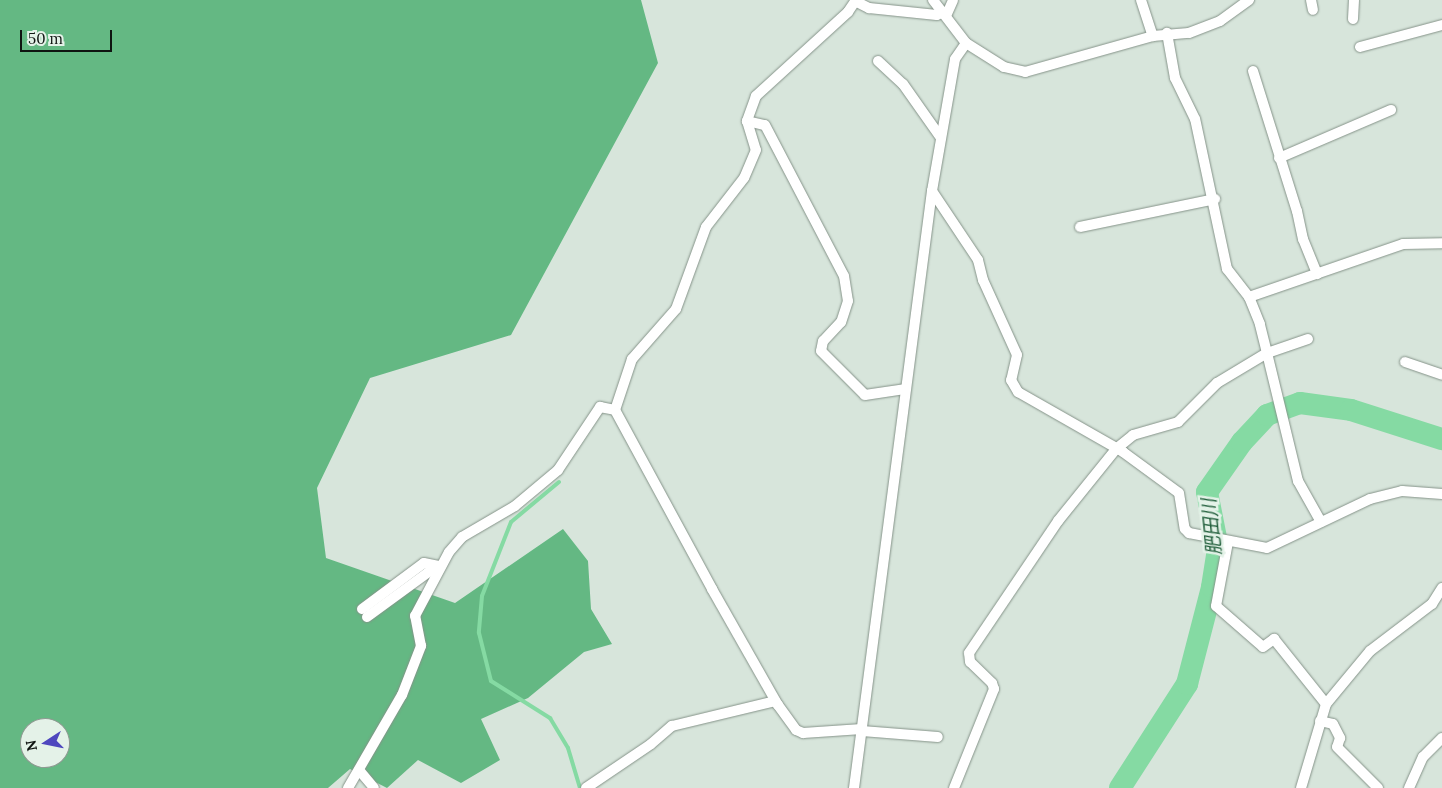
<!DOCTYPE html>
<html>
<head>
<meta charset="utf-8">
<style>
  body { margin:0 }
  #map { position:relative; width:1442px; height:788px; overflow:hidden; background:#d7e5db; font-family:Lora,"Noto Sans JP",serif }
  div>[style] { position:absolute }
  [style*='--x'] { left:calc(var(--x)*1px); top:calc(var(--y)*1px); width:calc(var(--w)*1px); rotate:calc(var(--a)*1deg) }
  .forest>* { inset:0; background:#64b883 }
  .stream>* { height:4px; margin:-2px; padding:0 2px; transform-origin:2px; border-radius:2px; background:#85daa3 }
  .river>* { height:22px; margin:-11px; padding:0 11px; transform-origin:11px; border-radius:11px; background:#85daa3 }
  .roads { filter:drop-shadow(0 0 1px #859389) drop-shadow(0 0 1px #859389) }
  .street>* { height:10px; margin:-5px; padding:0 5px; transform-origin:5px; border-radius:5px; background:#fff }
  span { translate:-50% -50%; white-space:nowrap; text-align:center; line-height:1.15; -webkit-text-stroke:5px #e4f2e8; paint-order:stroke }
  .water-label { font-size:19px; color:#225f3c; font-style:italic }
  .north { position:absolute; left:20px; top:718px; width:50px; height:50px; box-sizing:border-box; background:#e4f2e8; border:1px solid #8f9992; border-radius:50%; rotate:259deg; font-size:14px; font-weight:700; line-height:20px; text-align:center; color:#0f1411 }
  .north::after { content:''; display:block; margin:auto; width:18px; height:22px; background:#4e47be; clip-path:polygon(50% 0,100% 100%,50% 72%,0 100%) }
  .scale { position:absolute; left:20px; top:30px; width:92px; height:22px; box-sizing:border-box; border:2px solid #0f1411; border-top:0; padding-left:6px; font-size:15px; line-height:18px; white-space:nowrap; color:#0f1411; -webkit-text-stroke:4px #e4f2e8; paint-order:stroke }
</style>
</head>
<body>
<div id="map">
  <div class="forest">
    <div style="clip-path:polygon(evenodd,0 0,641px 0,658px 63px,511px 335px,370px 378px,317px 488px,326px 558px,455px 603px,563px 529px,588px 561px,591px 609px,612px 644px,584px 652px,528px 698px,481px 719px,500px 760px,461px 783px,418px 760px,387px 788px,350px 769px,328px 788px,0 788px,0 0,30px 728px,60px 728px,60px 758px,30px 758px,30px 728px)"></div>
  </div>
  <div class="stream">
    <div style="--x:559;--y:482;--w:62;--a:140.2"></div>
    <div style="--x:511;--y:522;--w:79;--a:111.4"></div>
    <div style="--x:482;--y:596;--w:37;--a:95"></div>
    <div style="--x:479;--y:633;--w:49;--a:76"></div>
    <div style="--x:491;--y:681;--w:70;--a:32.1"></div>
    <div style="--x:550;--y:718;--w:35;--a:59"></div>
    <div style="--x:568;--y:748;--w:42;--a:73.3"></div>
  </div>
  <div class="river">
    <div style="--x:1120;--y:788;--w:124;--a:-57.2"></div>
    <div style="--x:1187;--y:684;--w:100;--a:-75.5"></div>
    <div style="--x:1212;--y:587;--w:39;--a:-81"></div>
    <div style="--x:1218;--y:548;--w:57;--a:-101.1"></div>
    <div style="--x:1207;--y:492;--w:61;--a:-55"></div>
    <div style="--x:1242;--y:442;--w:37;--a:-47"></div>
    <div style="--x:1267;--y:415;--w:35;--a:-20"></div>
    <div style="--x:1300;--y:403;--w:51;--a:7.8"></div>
    <div style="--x:1351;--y:410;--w:96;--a:17.7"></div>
  </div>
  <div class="roads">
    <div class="street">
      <div style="--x:856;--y:0;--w:14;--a:124"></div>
      <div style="--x:848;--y:12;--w:125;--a:137.6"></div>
      <div style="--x:756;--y:96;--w:27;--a:110"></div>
      <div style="--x:747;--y:121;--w:30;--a:73"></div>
      <div style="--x:756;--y:150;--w:30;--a:113"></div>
      <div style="--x:744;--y:178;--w:62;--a:127.8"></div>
      <div style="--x:706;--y:227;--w:87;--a:110.1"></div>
      <div style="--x:676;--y:309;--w:67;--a:131.3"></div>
      <div style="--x:632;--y:359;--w:54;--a:108.4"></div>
      <div style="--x:615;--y:410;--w:204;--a:61.5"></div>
      <div style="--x:712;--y:589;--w:133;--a:60.4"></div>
      <div style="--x:778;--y:705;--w:31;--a:54"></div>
      <div style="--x:796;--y:730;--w:8;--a:23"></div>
      <div style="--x:803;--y:733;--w:59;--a:-3.9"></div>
      <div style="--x:933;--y:0;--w:54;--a:52.5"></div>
      <div style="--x:966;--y:43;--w:45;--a:32.3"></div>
      <div style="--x:1004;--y:67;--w:22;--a:13"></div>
      <div style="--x:1025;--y:72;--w:133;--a:-15.7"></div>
      <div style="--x:1153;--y:36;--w:36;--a:-5"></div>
      <div style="--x:1189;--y:33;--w:33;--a:-21"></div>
      <div style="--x:1220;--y:21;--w:36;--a:-36"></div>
      <div style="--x:1141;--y:0;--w:38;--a:72"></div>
      <div style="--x:1311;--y:0;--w:10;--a:79"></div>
      <div style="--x:855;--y:1;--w:16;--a:27"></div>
      <div style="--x:869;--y:8;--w:68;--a:5.9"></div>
      <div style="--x:937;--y:15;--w:7;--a:-27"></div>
      <div style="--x:946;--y:16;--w:17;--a:-66"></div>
      <div style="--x:1353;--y:19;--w:19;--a:-87"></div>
      <div style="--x:1360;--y:47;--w:85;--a:-15"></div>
      <div style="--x:878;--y:61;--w:34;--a:43"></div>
      <div style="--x:903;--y:84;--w:66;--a:54.9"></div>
      <div style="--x:1253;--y:71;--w:147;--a:72.6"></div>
      <div style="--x:1297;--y:211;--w:29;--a:78"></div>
      <div style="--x:1303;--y:239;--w:38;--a:68"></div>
      <div style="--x:747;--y:121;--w:18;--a:13"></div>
      <div style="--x:765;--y:125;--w:170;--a:62.4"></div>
      <div style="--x:844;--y:276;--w:25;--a:81"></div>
      <div style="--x:848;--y:301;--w:22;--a:108"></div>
      <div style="--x:841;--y:322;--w:26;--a:133"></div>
      <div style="--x:823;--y:341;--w:10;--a:101"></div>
      <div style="--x:821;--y:351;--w:62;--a:45"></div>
      <div style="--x:865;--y:395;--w:40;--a:-8.5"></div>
      <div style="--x:1279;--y:158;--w:122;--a:-23.2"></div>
      <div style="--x:932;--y:191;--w:83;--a:56.3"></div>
      <div style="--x:978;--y:260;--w:21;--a:76"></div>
      <div style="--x:983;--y:280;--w:82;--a:65.6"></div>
      <div style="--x:1017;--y:355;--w:26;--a:103"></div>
      <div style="--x:1011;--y:380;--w:14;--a:60"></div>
      <div style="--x:1018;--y:392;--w:121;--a:29.7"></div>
      <div style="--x:1123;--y:452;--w:69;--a:36.2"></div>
      <div style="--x:1179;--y:493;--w:36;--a:81"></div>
      <div style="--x:1185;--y:529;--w:6;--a:45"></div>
      <div style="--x:1189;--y:533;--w:79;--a:10.9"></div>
      <div style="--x:1267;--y:548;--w:114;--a:-25.4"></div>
      <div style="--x:1370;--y:499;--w:33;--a:-14"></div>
      <div style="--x:1402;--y:491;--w:40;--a:4.3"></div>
      <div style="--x:1080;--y:227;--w:138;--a:-11.7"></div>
      <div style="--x:1249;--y:297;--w:163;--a:-19"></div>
      <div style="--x:1403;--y:244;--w:39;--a:-1"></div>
      <div style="--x:1308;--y:339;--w:43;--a:161.1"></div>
      <div style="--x:1267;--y:353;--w:132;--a:76.4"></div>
      <div style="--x:1298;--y:481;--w:47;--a:60.7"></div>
      <div style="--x:1405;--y:362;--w:39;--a:19"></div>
      <div style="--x:1228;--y:542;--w:65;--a:100.6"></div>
      <div style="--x:1216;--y:606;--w:62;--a:41.1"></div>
      <div style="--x:1263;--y:647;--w:14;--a:-36"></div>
      <div style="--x:1274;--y:639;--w:83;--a:51.3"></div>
      <div style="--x:362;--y:609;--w:77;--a:-36.6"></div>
      <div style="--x:424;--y:563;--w:16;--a:11"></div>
      <div style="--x:367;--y:617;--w:78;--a:-36.1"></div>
      <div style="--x:430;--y:571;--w:6;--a:0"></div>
      <div style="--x:1320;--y:721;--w:13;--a:13"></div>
      <div style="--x:1333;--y:724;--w:16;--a:63"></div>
      <div style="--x:1340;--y:738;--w:9;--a:108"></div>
      <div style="--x:1337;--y:747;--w:58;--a:45"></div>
      <div style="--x:862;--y:731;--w:76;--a:4.5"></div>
      <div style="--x:359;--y:770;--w:23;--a:50"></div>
      <div style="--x:348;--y:788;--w:108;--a:-59.9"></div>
      <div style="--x:402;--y:695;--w:53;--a:-68.8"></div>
      <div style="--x:421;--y:646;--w:31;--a:-101"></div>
      <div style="--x:415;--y:616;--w:72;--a:-62"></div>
      <div style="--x:449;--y:552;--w:20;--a:-49"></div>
      <div style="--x:462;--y:537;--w:61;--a:-30.3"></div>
      <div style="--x:515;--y:506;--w:56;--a:-39.9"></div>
      <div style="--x:558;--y:470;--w:76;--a:-56.3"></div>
      <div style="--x:600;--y:407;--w:15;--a:11"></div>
      <div style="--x:586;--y:788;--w:78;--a:-34.1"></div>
      <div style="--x:651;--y:744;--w:28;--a:-41"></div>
      <div style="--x:672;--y:726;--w:106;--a:-13.6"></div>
      <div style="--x:775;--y:701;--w:5;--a:53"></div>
      <div style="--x:854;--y:788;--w:602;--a:-82.56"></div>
      <div style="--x:932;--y:191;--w:134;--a:-80.1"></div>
      <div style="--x:955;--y:59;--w:19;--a:-55"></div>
      <div style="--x:954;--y:788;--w:107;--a:-68"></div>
      <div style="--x:994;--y:689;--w:6;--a:-108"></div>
      <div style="--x:992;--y:683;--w:30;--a:-136"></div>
      <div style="--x:970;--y:662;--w:9;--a:-96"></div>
      <div style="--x:969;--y:653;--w:159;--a:-56"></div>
      <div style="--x:1058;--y:521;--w:92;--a:-51.1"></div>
      <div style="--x:1116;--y:449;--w:22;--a:-39"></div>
      <div style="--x:1133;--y:435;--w:47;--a:-16.1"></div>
      <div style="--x:1178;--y:422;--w:55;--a:-45"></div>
      <div style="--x:1217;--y:383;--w:58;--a:-31"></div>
      <div style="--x:1267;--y:353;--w:30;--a:-104"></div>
      <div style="--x:1260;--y:324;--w:29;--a:-112"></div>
      <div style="--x:1249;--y:297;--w:36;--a:-128"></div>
      <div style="--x:1227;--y:269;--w:153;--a:-102"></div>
      <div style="--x:1195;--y:119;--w:46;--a:-116"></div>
      <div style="--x:1175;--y:78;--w:46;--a:-100.1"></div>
      <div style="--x:1301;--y:788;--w:88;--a:-73.4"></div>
      <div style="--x:1326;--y:704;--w:69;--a:-50.3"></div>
      <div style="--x:1370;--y:651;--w:78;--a:-37.2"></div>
      <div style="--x:1432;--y:604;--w:19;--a:-58"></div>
      <div style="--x:1409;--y:788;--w:34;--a:-66"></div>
      <div style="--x:1423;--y:757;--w:27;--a:-45"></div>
    </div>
  </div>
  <div class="water-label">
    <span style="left:1212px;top:527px;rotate:-96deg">肥田川</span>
  </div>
  <div class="north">N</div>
  <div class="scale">50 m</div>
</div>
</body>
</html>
